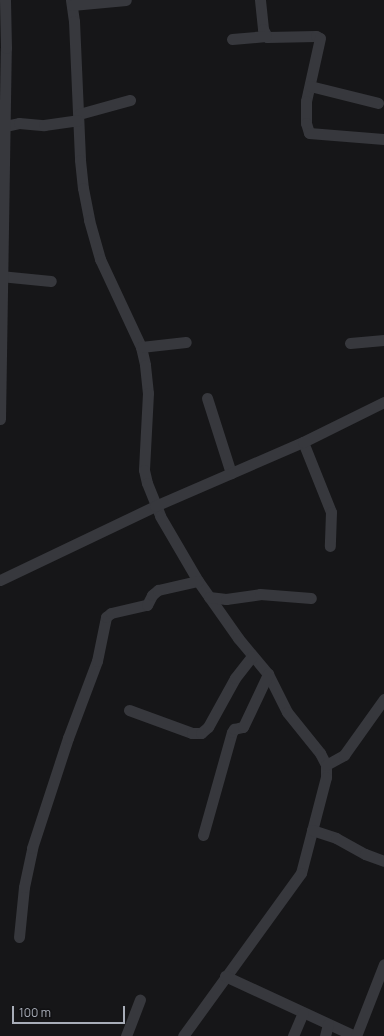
<!DOCTYPE html>
<html>
<head>
<meta charset="utf-8">
<style>
  body { margin:0 }
  #map { position:relative; width:384px; height:1036px; overflow:hidden; background:#161618; font-family:Manrope,sans-serif }
  div>[style] { position:absolute }
  [style*='--x'] { left:calc(var(--x)*1px); top:calc(var(--y)*1px); width:calc(var(--w)*1px); rotate:calc(var(--a)*1deg) }
  .minor>* { height:11px; margin:-5.5px; padding:0 5.5px; transform-origin:5.5px; border-radius:5.5px; background:#37383d }
  span { translate:-50% -50%; white-space:nowrap; text-align:center; line-height:1.15; -webkit-text-stroke:3px #111113; paint-order:stroke }
  .scale { position:absolute; left:12px; top:1006px; width:113px; height:18px; box-sizing:border-box; border:2px solid #a8adb8; border-top:0; padding-left:5px; font-size:12px; line-height:14px; white-space:nowrap; color:#a8adb8; -webkit-text-stroke:3px #111113; paint-order:stroke }
</style>
</head>
<body>
<div id="map">
  <div class="minor">
    <div style="--x:71;--y:0;--w:21;--a:82"></div>
    <div style="--x:74;--y:21;--w:139;--a:87.5"></div>
    <div style="--x:80;--y:160;--w:28;--a:84"></div>
    <div style="--x:83;--y:188;--w:33;--a:79"></div>
    <div style="--x:89;--y:220;--w:41;--a:74.2"></div>
    <div style="--x:100;--y:259;--w:97;--a:65"></div>
    <div style="--x:141;--y:347;--w:18;--a:77"></div>
    <div style="--x:145;--y:365;--w:28;--a:84"></div>
    <div style="--x:148;--y:393;--w:77;--a:93"></div>
    <div style="--x:144;--y:470;--w:13;--a:77"></div>
    <div style="--x:147;--y:483;--w:35;--a:68"></div>
    <div style="--x:160;--y:516;--w:75;--a:59.7"></div>
    <div style="--x:198;--y:581;--w:70;--a:54.9"></div>
    <div style="--x:238;--y:638;--w:47;--a:50.2"></div>
    <div style="--x:268;--y:674;--w:42;--a:63.4"></div>
    <div style="--x:287;--y:712;--w:53;--a:51.2"></div>
    <div style="--x:320;--y:753;--w:13;--a:63"></div>
    <div style="--x:326;--y:765;--w:12;--a:90"></div>
    <div style="--x:326;--y:777;--w:99;--a:104.6"></div>
    <div style="--x:301;--y:873;--w:201;--a:125.9"></div>
    <div style="--x:260;--y:0;--w:29;--a:84"></div>
    <div style="--x:263;--y:29;--w:9;--a:63"></div>
    <div style="--x:267;--y:37;--w:49;--a:-1.2"></div>
    <div style="--x:316;--y:36;--w:4;--a:27"></div>
    <div style="--x:320;--y:38;--w:65;--a:102.5"></div>
    <div style="--x:306;--y:101;--w:22;--a:90"></div>
    <div style="--x:306;--y:123;--w:10;--a:73"></div>
    <div style="--x:309;--y:133;--w:75;--a:4.6"></div>
    <div style="--x:72;--y:5;--w:54;--a:-5.3"></div>
    <div style="--x:232;--y:39;--w:34;--a:-5"></div>
    <div style="--x:310;--y:86;--w:70;--a:14"></div>
    <div style="--x:79;--y:114;--w:53;--a:-15.4"></div>
    <div style="--x:5;--y:126;--w:14;--a:-12"></div>
    <div style="--x:19;--y:123;--w:25;--a:5"></div>
    <div style="--x:44;--y:125;--w:34;--a:-8"></div>
    <div style="--x:0;--y:276;--w:51;--a:5.6"></div>
    <div style="--x:350;--y:343;--w:34;--a:-5"></div>
    <div style="--x:141;--y:347;--w:45;--a:-6.3"></div>
    <div style="--x:207;--y:398;--w:79;--a:72.3"></div>
    <div style="--x:0;--y:419;--w:371;--a:-89.1"></div>
    <div style="--x:6;--y:48;--w:48;--a:-91.2"></div>
    <div style="--x:303;--y:442;--w:75;--a:68.2"></div>
    <div style="--x:331;--y:512;--w:34;--a:92"></div>
    <div style="--x:0;--y:580;--w:172;--a:-25.5"></div>
    <div style="--x:155;--y:506;--w:161;--a:-23.4"></div>
    <div style="--x:303;--y:442;--w:90;--a:-26.3"></div>
    <div style="--x:209;--y:597;--w:17;--a:7"></div>
    <div style="--x:226;--y:599;--w:34;--a:-8"></div>
    <div style="--x:260;--y:594;--w:51;--a:4.5"></div>
    <div style="--x:129;--y:710;--w:67;--a:20.1"></div>
    <div style="--x:192;--y:733;--w:9;--a:0"></div>
    <div style="--x:201;--y:733;--w:9;--a:-41"></div>
    <div style="--x:208;--y:727;--w:56;--a:-61.1"></div>
    <div style="--x:235;--y:678;--w:28;--a:-52"></div>
    <div style="--x:326;--y:765;--w:21;--a:-29"></div>
    <div style="--x:344;--y:755;--w:69;--a:-54.5"></div>
    <div style="--x:312;--y:830;--w:25;--a:18"></div>
    <div style="--x:336;--y:838;--w:33;--a:29"></div>
    <div style="--x:365;--y:854;--w:20;--a:20"></div>
    <div style="--x:203;--y:835;--w:107;--a:-74.3"></div>
    <div style="--x:232;--y:732;--w:4;--a:-56"></div>
    <div style="--x:234;--y:729;--w:9;--a:-13"></div>
    <div style="--x:243;--y:727;--w:59;--a:-64.7"></div>
    <div style="--x:19;--y:937;--w:50;--a:-84.3"></div>
    <div style="--x:24;--y:887;--w:40;--a:-78"></div>
    <div style="--x:32;--y:848;--w:116;--a:-71.9"></div>
    <div style="--x:68;--y:738;--w:82;--a:-69.4"></div>
    <div style="--x:97;--y:661;--w:45;--a:-78.4"></div>
    <div style="--x:106;--y:617;--w:6;--a:-39"></div>
    <div style="--x:111;--y:613;--w:37;--a:-13"></div>
    <div style="--x:147;--y:605;--w:11;--a:-63"></div>
    <div style="--x:152;--y:595;--w:8;--a:-40"></div>
    <div style="--x:158;--y:590;--w:41;--a:-12.7"></div>
    <div style="--x:225;--y:976;--w:143;--a:24.8"></div>
    <div style="--x:126;--y:1036;--w:39;--a:-69"></div>
    <div style="--x:293;--y:1036;--w:25;--a:-67"></div>
    <div style="--x:325;--y:1036;--w:12;--a:-76"></div>
    <div style="--x:356;--y:1036;--w:77;--a:-68.7"></div>
  </div>
  <div class="scale">100 m</div>
</div>
</body>
</html>
